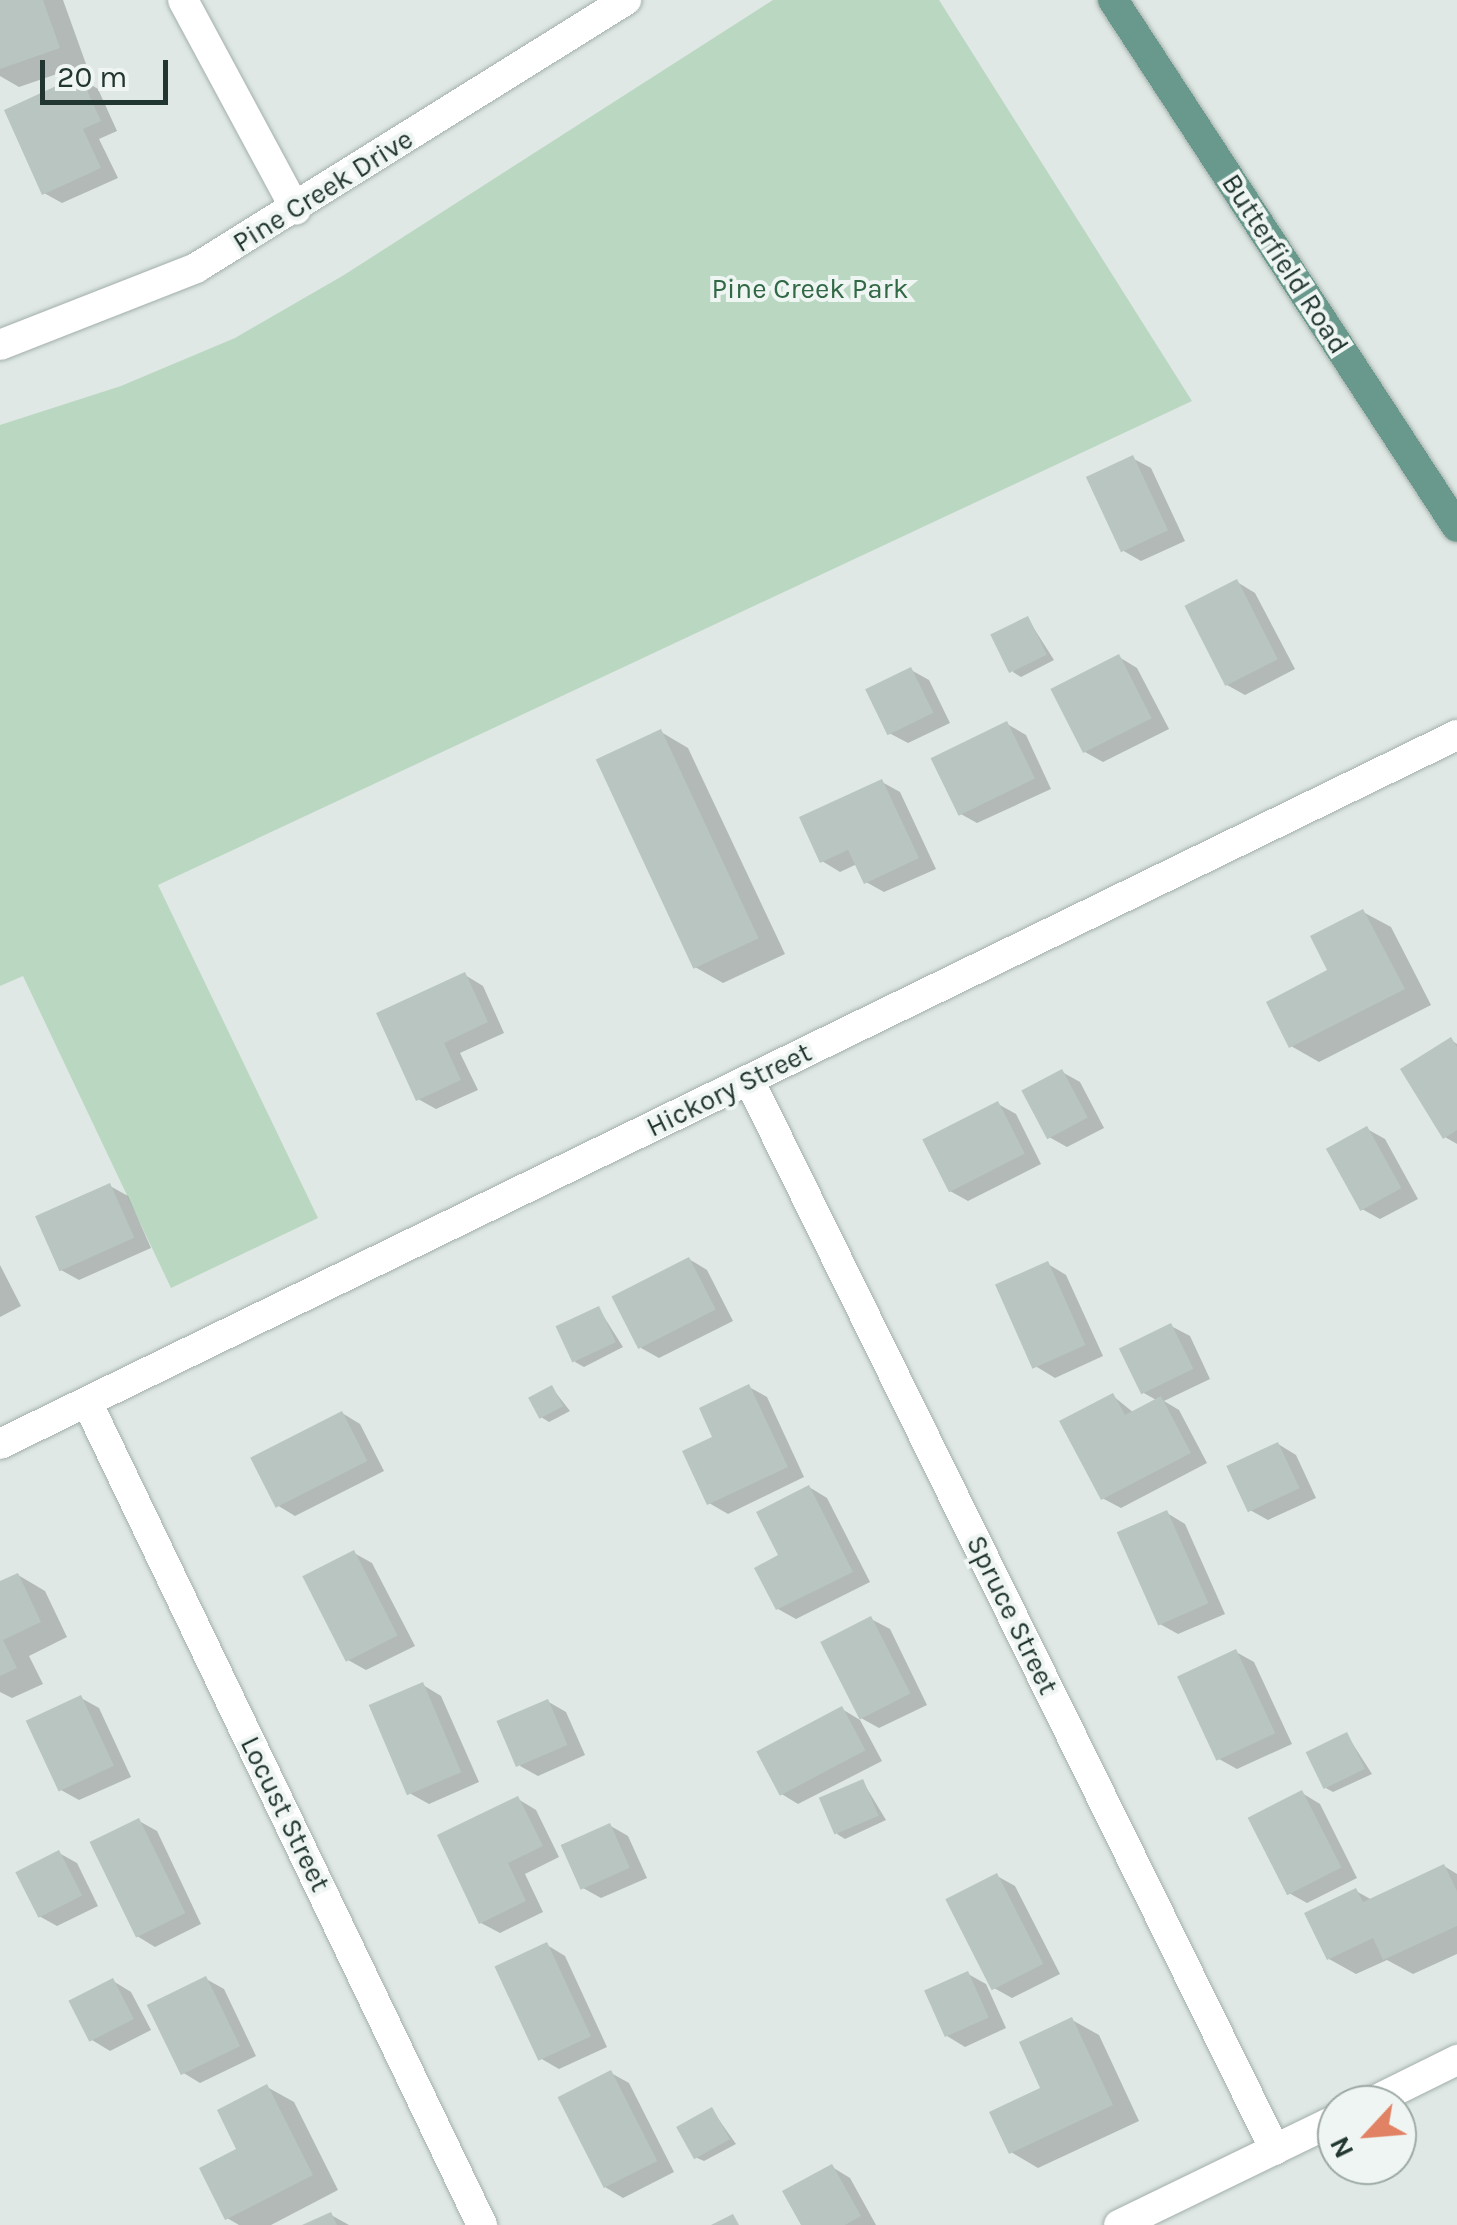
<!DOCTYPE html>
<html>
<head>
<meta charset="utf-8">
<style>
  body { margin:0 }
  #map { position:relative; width:1457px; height:2225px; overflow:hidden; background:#dfe8e4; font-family:Karla,sans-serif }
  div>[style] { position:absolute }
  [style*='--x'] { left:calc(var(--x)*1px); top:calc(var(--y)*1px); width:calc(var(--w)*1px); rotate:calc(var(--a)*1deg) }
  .green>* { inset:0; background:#bad7c2 }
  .shadow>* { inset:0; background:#0003 }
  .building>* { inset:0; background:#b8c5c0; transform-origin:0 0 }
  .roads { filter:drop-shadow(0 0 2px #a3afab) drop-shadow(0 0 2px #a3afab) }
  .street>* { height:30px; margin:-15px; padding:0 15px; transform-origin:15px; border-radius:15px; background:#fff }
  .primary>* { height:30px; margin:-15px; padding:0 15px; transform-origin:15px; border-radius:15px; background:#68998c }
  span { translate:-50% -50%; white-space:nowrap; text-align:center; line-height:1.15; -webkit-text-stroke:8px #eff5f2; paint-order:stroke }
  .street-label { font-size:28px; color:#223631 }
  .park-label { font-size:28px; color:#316846 }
  .north { position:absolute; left:1317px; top:2085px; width:100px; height:100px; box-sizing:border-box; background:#eff5f2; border:2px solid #9da9a5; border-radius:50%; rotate:244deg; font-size:28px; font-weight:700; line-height:40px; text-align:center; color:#223631 }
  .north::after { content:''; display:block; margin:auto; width:35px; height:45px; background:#e18264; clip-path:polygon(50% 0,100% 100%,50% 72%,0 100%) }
  .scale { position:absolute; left:40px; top:60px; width:128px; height:45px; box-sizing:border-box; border:5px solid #223631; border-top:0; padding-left:12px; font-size:30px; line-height:35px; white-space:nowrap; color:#223631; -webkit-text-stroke:8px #eff5f2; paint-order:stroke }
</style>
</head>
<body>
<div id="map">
  <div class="green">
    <div style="clip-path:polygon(773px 0,939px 0,1192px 401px,158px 885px,318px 1218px,171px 1288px,23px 976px,0 986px,0 425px,121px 386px,235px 338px,344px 275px)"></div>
  </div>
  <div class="shadow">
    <div style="clip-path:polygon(0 0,63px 0,86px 64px,19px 87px,0 76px)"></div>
    <div style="clip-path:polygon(80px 78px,98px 89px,117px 131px,99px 139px,118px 178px,62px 203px,44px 193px)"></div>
    <div style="clip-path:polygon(1132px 458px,1151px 468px,1185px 541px,1141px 561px,1122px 550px)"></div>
    <div style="clip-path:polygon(1237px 582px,1255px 593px,1295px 669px,1245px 695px,1227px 685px)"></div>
    <div style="clip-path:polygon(1028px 619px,1054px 660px,1021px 677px,1013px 672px)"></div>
    <div style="clip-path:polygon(1119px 657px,1137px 668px,1169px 729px,1103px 762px,1085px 752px)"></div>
    <div style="clip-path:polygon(911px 670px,929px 680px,950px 723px,908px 743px,889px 733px)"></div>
    <div style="clip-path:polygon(1007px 724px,1026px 735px,1051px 789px,977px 823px,959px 813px)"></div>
    <div style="clip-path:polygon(661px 732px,688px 748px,785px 954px,723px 983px,695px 967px)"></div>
    <div style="clip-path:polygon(882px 782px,900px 792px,936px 869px,884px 892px,866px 882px,857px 864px,840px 872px,822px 861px)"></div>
    <div style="clip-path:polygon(1363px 912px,1391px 927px,1431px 1005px,1319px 1062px,1291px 1046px)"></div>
    <div style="clip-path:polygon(465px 975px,483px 986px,504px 1033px,460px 1053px,478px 1090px,436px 1109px,418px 1099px)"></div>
    <div style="clip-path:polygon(1451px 1040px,1457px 1044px,1457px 1144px,1445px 1137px)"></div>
    <div style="clip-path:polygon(1062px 1072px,1080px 1082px,1104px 1128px,1067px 1147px,1049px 1137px)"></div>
    <div style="clip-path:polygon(998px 1104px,1016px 1114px,1041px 1164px,968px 1201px,950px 1191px)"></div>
    <div style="clip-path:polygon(1367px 1129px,1385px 1139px,1418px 1199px,1380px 1219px,1362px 1209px)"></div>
    <div style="clip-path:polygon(110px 1186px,128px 1196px,151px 1248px,79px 1280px,61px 1270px)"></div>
    <div style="clip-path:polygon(689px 1259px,707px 1270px,733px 1321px,659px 1358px,641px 1348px)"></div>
    <div style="clip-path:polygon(1048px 1264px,1066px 1275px,1103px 1356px,1055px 1378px,1037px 1367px)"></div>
    <div style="clip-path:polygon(0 1265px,21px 1306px,0 1317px)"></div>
    <div style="clip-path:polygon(599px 1309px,623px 1347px,584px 1367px,575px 1362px)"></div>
    <div style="clip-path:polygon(1171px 1326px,1190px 1336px,1210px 1379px,1164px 1401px,1179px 1410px,1207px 1463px,1121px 1508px,1102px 1498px,1113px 1396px,1134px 1413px,1158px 1401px,1142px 1392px)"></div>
    <div style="clip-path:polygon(749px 1387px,767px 1397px,804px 1477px,728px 1514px,709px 1503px)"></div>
    <div style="clip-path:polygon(552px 1388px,570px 1411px,549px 1422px,541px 1417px)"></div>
    <div style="clip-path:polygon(342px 1413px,360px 1424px,384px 1471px,295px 1516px,277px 1505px)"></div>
    <div style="clip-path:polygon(1278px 1444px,1296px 1455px,1316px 1498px,1268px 1520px,1250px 1510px)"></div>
    <div style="clip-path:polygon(809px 1487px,827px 1498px,870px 1582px,796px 1619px,778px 1609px)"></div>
    <div style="clip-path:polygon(1167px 1513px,1185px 1524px,1225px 1614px,1178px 1634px,1160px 1624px)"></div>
    <div style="clip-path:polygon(354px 1553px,372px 1563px,415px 1646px,366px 1670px,348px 1660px)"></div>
    <div style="clip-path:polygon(18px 1575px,45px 1591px,67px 1637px,29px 1656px,43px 1684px,12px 1698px,0 1692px,0 1584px)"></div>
    <div style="clip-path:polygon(871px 1619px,890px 1629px,927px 1705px,879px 1728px,861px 1718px)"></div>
    <div style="clip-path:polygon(1236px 1652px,1254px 1662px,1292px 1744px,1237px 1769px,1219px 1759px)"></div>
    <div style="clip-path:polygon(423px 1685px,441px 1696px,479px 1782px,429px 1804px,411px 1794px)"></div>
    <div style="clip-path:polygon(81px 1698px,99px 1708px,131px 1777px,79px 1800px,61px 1790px)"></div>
    <div style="clip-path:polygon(547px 1701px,566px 1712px,585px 1755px,538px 1776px,520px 1766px)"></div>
    <div style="clip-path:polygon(842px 1709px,860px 1720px,882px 1761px,798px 1804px,780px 1793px)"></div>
    <div style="clip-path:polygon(1347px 1735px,1372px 1774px,1333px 1792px,1324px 1787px)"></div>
    <div style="clip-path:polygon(863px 1782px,886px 1820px,845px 1839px,837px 1834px)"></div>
    <div style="clip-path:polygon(1302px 1793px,1320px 1804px,1357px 1878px,1307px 1903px,1289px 1893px)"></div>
    <div style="clip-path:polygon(518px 1799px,536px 1810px,559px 1857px,525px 1874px,543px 1912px,500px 1933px,481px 1923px)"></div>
    <div style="clip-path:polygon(139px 1821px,157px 1831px,201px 1924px,155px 1947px,137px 1936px)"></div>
    <div style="clip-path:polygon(609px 1825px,628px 1836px,647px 1878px,601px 1898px,583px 1888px)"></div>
    <div style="clip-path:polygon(59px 1853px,77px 1863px,98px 1906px,57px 1926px,39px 1916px)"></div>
    <div style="clip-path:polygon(1444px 1866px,1457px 1874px,1457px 1954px,1413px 1974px,1387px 1960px,1356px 1974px,1329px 1959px,1356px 1891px,1372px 1900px)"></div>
    <div style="clip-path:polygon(997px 1876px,1015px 1886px,1060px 1974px,1012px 1998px,994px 1988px)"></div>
    <div style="clip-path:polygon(547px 1945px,565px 1956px,607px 2047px,559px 2069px,540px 2058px)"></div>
    <div style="clip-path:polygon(968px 1974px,986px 1984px,1006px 2028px,965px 2047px,947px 2036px)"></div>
    <div style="clip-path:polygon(206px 1979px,224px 1989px,256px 2056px,200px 2083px,182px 2072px)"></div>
    <div style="clip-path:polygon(113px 1981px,131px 1992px,151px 2030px,110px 2051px,92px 2040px)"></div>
    <div style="clip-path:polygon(1072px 2020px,1099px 2035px,1139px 2121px,1038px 2168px,1011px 2152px)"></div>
    <div style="clip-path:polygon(611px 2073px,629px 2083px,674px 2172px,623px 2198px,605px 2187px)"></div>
    <div style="clip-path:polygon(267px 2087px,294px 2102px,338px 2190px,271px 2225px,239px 2225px,227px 2218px,240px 2150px)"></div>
    <div style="clip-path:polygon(712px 2110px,736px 2144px,704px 2161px,695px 2157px)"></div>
    <div style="clip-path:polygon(832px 2167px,850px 2178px,876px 2225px,804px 2225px)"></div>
    <div style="clip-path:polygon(331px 2215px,349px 2225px,308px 2225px)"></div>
  </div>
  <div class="building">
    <div style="clip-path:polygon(0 0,43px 0,60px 48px,0 69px)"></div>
    <div style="clip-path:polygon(80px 75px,101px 121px,83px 129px,101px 168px,42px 195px,4px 110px)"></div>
    <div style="left:1133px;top:455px;width:83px;height:52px;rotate:65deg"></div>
    <div style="left:1237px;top:579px;width:90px;height:59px;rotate:63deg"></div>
    <div style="left:1028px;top:616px;width:43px;height:42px;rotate:64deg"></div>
    <div style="left:1119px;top:654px;width:72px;height:77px;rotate:63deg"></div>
    <div style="left:911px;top:667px;width:51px;height:51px;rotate:64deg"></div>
    <div style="left:1007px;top:721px;width:64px;height:85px;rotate:64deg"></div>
    <div style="left:661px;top:729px;width:231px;height:72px;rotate:65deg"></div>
    <div style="clip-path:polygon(882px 779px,919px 858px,864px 884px,848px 850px,820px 863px,799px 817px)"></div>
    <div style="clip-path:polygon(1363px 909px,1405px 989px,1289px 1048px,1266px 1002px,1327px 970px,1310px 936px)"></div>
    <div style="clip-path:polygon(465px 972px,488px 1022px,444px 1043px,461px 1080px,416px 1101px,376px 1013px)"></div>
    <div style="clip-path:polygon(1451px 1037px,1457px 1047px,1457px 1130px,1443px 1139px,1400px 1069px)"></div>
    <div style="left:1062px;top:1069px;width:55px;height:46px;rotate:62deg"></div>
    <div style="left:998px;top:1101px;width:59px;height:85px;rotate:63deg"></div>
    <div style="left:1367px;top:1126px;width:71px;height:47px;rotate:61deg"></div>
    <div style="left:110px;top:1183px;width:60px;height:82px;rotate:66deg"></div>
    <div style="left:689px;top:1257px;width:59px;height:87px;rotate:63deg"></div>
    <div style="left:1048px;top:1261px;width:92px;height:58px;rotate:66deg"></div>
    <div style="left:599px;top:1306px;width:40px;height:48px;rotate:65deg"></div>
    <div style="left:1171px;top:1323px;width:51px;height:58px;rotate:64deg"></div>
    <div style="clip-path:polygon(749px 1384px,788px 1467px,707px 1505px,682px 1451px,712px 1437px,699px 1408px)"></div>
    <div style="left:552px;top:1385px;width:24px;height:27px;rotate:62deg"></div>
    <div style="clip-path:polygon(1113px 1393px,1125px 1415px,1161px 1396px,1191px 1453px,1101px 1500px,1059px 1421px)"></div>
    <div style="left:342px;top:1411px;width:56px;height:103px;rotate:63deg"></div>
    <div style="left:1278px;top:1442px;width:51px;height:57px;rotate:65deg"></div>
    <div style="clip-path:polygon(809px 1485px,853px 1572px,776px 1610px,754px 1568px,778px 1555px,756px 1512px)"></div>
    <div style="left:1167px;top:1510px;width:102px;height:55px;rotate:66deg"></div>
    <div style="left:354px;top:1550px;width:96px;height:58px;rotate:63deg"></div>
    <div style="clip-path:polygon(18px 1573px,41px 1622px,3px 1640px,17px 1668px,0 1676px,0 1581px)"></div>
    <div style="left:871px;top:1616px;width:87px;height:57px;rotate:63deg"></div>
    <div style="left:1236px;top:1649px;width:93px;height:65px;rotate:65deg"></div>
    <div style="left:423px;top:1682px;width:98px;height:59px;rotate:67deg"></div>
    <div style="left:81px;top:1695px;width:78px;height:61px;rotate:65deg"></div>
    <div style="left:548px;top:1699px;width:50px;height:56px;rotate:67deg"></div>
    <div style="left:842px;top:1706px;width:50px;height:97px;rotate:62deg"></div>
    <div style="left:1347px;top:1732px;width:41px;height:46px;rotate:64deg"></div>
    <div style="left:863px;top:1779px;width:40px;height:48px;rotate:67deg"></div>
    <div style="left:1302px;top:1790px;width:87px;height:61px;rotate:63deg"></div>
    <div style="clip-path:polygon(518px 1796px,543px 1846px,508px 1863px,526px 1901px,479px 1924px,437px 1835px)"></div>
    <div style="left:139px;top:1818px;width:106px;height:55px;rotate:64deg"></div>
    <div style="left:610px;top:1823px;width:49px;height:54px;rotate:66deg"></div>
    <div style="left:59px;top:1850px;width:51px;height:49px;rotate:63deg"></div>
    <div style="clip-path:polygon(1444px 1864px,1457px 1891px,1457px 1926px,1383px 1960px,1373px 1938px,1327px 1960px,1304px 1913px,1356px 1888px,1363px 1902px)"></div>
    <div style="left:997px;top:1873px;width:102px;height:58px;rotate:63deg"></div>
    <div style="left:547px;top:1942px;width:104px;height:58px;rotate:65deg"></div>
    <div style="left:968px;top:1971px;width:51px;height:48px;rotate:66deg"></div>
    <div style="left:206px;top:1976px;width:78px;height:66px;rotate:64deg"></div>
    <div style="left:113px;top:1978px;width:46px;height:50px;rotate:63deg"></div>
    <div style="clip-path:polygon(1072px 2017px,1113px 2105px,1009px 2154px,989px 2112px,1040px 2088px,1019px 2042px)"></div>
    <div style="left:611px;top:2070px;width:102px;height:60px;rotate:63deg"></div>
    <div style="clip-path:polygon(267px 2084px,313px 2175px,225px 2220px,199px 2168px,236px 2149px,217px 2110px)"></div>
    <div style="left:712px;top:2107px;width:37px;height:41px;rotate:61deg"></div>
    <div style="clip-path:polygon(832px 2164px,861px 2216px,845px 2225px,801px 2225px,782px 2191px)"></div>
    <div style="clip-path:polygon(331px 2212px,337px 2225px,302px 2225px)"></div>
    <div style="clip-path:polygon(733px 2214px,739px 2225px,711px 2225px)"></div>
  </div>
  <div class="roads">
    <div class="street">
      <div style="--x:183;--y:0;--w:238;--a:61.7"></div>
      <div style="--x:0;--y:345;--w:211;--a:-21.4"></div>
      <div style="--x:196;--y:268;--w:507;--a:-31.93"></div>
      <div style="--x:749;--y:1080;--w:1192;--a:63.82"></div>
      <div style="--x:87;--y:1402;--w:913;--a:64.36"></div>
      <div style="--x:0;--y:1444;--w:1620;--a:-25.95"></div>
      <div style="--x:1366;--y:2105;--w:102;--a:-26.3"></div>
      <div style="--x:1119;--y:2225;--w:242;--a:-25.9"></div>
    </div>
    <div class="primary">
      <div style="--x:1113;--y:0;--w:629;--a:56.87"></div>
    </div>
  </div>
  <div class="street-label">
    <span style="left:323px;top:191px;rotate:-32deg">Pine Creek Drive</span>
    <span style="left:1285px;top:264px;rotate:57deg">Butterfield Road</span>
    <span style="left:729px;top:1090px;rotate:-26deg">Hickory Street</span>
    <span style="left:1012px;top:1615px;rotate:64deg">Spruce Street</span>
    <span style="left:285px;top:1814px;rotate:64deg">Locust Street</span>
  </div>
  <div class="park-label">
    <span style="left:810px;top:289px">Pine Creek Park</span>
  </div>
  <div class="north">N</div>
  <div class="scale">20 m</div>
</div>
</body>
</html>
